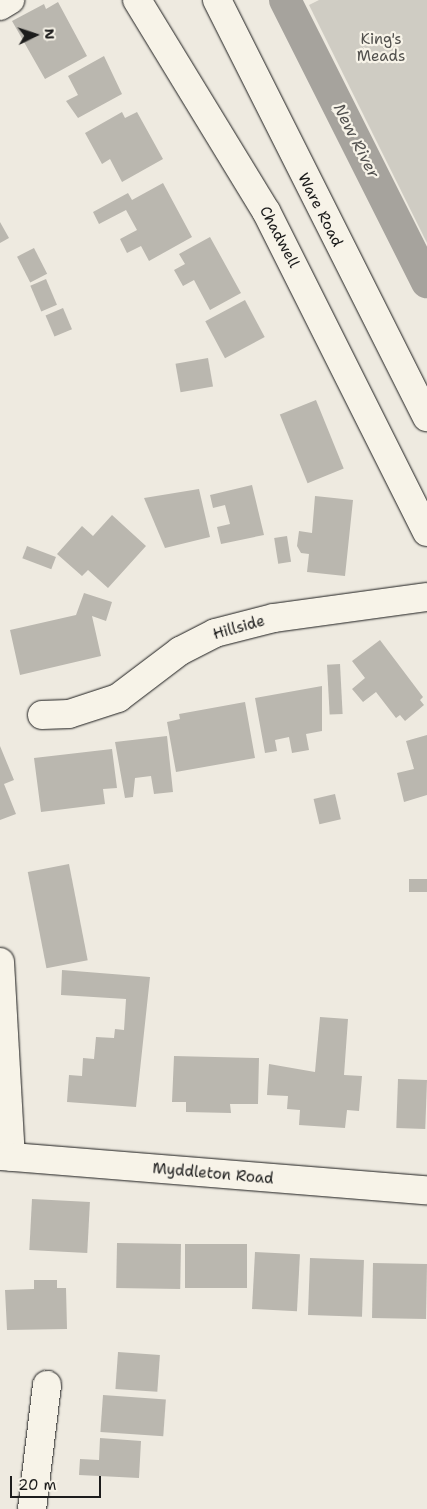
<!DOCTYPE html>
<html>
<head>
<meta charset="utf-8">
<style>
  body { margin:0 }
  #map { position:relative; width:427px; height:1509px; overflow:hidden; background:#eeeae0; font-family:"Shantell Sans",sans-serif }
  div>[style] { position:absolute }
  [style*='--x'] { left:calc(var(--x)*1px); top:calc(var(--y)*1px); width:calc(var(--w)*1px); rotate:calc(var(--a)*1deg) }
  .green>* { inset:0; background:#cfccc3 }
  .canal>* { height:32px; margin:-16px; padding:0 16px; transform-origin:16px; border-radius:16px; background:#a6a39d }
  .building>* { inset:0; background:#bab7af; transform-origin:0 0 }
  .roads { filter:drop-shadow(0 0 1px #1c1c1c) drop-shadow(0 0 1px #1c1c1c) }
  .minor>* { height:28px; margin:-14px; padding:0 14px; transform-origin:14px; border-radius:14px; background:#f7f3e8 }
  .major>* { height:28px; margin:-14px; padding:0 14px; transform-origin:14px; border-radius:14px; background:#f7f3e8 }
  span { translate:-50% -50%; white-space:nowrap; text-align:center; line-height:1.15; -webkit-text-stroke:4.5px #f7f3e8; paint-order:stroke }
  .park-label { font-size:15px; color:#52514e }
  .street-label { font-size:15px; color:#1c1c1c }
  .water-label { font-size:16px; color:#535250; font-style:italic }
  .north { position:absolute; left:10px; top:10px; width:50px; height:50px; -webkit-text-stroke:4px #f7f3e8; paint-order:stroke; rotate:86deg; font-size:14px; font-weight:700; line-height:20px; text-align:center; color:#1c1c1c }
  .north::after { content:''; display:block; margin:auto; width:18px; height:22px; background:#1c1c1c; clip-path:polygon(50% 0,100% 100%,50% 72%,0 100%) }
  .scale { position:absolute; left:10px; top:1476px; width:91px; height:22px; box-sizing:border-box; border:2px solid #1c1c1c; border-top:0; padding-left:6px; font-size:15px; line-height:18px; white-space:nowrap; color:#1c1c1c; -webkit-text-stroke:4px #f7f3e8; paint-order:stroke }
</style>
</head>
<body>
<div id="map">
  <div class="green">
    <div style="clip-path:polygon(319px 0,427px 0,427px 243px,309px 5px)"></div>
  </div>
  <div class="canal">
    <div style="--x:285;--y:0;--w:316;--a:63.3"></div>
  </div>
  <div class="building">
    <div style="clip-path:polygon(58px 2px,87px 56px,45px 79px,12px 21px,44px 4px,46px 9px)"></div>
    <div style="clip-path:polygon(104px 56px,122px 94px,78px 118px,66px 101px,78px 95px,68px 76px)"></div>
    <div style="clip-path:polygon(122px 112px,125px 118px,137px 112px,163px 159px,122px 182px,110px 159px,102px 164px,85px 133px)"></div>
    <div style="clip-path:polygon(163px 183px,192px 237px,149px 261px,141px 246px,127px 253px,120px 239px,137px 230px,126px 210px,99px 224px,93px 212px,128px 193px,132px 200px)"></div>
    <div style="clip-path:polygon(0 222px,9px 238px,0 243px)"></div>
    <div style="clip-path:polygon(210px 237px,241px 293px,210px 310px,194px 280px,183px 286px,174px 270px,185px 264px,179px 254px)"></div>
    <div style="left:34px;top:248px;width:29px;height:19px;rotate:63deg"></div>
    <div style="left:46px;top:279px;width:28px;height:17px;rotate:67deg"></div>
    <div style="left:245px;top:300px;width:42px;height:45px;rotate:62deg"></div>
    <div style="left:63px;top:308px;width:23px;height:19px;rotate:67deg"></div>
    <div style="left:208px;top:358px;width:29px;height:33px;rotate:80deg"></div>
    <div style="left:316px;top:400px;width:74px;height:39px;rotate:68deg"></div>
    <div style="clip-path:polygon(252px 485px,264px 535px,221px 544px,217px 527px,230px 524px,225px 505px,213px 508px,210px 495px)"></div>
    <div style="clip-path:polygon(199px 489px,210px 537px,165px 548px,144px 498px)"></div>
    <div style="clip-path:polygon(315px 496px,353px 500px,345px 576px,307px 572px,309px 554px,301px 553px,297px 546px,299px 531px,312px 533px)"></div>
    <div style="clip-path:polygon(112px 515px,146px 546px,108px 588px,88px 570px,82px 576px,57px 554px,82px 526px,93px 536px)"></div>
    <div style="left:287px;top:536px;width:26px;height:13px;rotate:81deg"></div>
    <div style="left:27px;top:546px;width:31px;height:13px;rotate:21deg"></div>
    <div style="clip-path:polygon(84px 593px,112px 602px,106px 621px,92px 616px,101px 656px,20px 675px,10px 630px,76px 615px)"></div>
    <div style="clip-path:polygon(380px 640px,423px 697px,420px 700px,424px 705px,405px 721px,400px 715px,396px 718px,376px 692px,363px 702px,352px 689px,365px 678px,352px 661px)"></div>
    <div style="left:340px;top:664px;width:50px;height:13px;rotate:87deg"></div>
    <div style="clip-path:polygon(322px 686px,322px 731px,306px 734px,309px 750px,292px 753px,289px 737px,275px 740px,277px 751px,265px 753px,255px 698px)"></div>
    <div style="clip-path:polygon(245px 702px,255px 758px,176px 772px,167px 722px,180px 719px,179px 714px)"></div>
    <div style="clip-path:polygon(427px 735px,427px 795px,404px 802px,397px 773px,414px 769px,406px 741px)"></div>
    <div style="clip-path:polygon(167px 736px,173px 792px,154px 794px,151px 776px,135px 778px,133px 797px,125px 798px,115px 742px)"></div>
    <div style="clip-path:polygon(0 746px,14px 780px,4px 784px,16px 814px,0 820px)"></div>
    <div style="clip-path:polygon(112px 749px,117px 788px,103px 789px,105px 804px,41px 812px,34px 758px)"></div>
    <div style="left:335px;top:794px;width:26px;height:22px;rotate:77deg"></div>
    <div style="left:69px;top:864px;width:98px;height:42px;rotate:79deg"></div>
    <div style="left:427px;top:879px;width:13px;height:18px;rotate:90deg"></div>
    <div style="clip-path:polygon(62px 970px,150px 977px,136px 1107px,67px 1102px,69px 1075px,82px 1076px,83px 1058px,94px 1059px,96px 1037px,114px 1038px,115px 1029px,124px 1030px,126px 999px,61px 995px)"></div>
    <div style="clip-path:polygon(320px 1017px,348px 1019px,344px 1075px,362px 1076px,359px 1111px,347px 1110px,345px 1128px,299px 1125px,300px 1110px,287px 1109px,288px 1096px,267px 1095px,269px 1064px,315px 1072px)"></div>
    <div style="clip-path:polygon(174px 1056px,259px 1058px,258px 1104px,230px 1104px,231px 1113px,186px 1112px,186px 1102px,172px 1102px)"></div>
    <div style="left:398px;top:1079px;width:29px;height:49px;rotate:2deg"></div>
    <div style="left:32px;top:1199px;width:58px;height:51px;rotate:3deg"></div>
    <div style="left:117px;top:1243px;width:64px;height:45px;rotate:1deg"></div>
    <div style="left:185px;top:1244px;width:62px;height:44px"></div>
    <div style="left:255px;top:1252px;width:45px;height:57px;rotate:3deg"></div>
    <div style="left:310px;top:1258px;width:54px;height:57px;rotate:2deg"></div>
    <div style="left:373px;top:1263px;width:54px;height:55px;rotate:1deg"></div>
    <div style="clip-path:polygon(34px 1280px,57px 1280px,57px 1288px,66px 1288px,67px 1329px,7px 1330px,5px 1290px,34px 1289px)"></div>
    <div style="left:118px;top:1352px;width:42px;height:37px;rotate:4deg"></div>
    <div style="left:103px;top:1395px;width:63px;height:37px;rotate:4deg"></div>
    <div style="clip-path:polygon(100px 1438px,141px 1441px,139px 1478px,79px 1475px,80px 1459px,99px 1460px)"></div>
  </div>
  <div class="roads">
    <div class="minor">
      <div style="--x:137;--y:0;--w:247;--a:58.6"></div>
      <div style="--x:266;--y:211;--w:359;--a:63.4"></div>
      <div style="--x:0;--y:6;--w:12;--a:-31"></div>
      <div style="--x:42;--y:715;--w:27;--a:-2"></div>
      <div style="--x:69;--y:714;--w:52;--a:-18.1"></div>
      <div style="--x:118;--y:698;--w:78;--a:-37.2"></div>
      <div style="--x:180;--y:651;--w:39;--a:-27"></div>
      <div style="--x:215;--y:633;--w:61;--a:-14.3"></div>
      <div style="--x:274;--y:618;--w:154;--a:-7.8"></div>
      <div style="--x:0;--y:962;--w:195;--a:86.8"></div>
      <div style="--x:0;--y:1156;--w:428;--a:4.6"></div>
      <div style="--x:32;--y:1509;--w:125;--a:-83.1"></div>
    </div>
    <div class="major">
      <div style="--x:217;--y:0;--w:467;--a:63.3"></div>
    </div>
  </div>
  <div class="park-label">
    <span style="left:381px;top:48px">King's<br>Meads</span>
  </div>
  <div class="street-label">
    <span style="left:320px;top:210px;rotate:63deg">Ware Road</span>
    <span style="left:279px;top:237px;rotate:62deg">Chadwell</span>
    <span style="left:239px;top:628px;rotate:-16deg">Hillside</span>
    <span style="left:213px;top:1174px;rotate:5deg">Myddleton Road</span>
  </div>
  <div class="water-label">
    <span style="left:356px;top:141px;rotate:63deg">New River</span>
  </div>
  <div class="north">N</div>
  <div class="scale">20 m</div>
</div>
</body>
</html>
